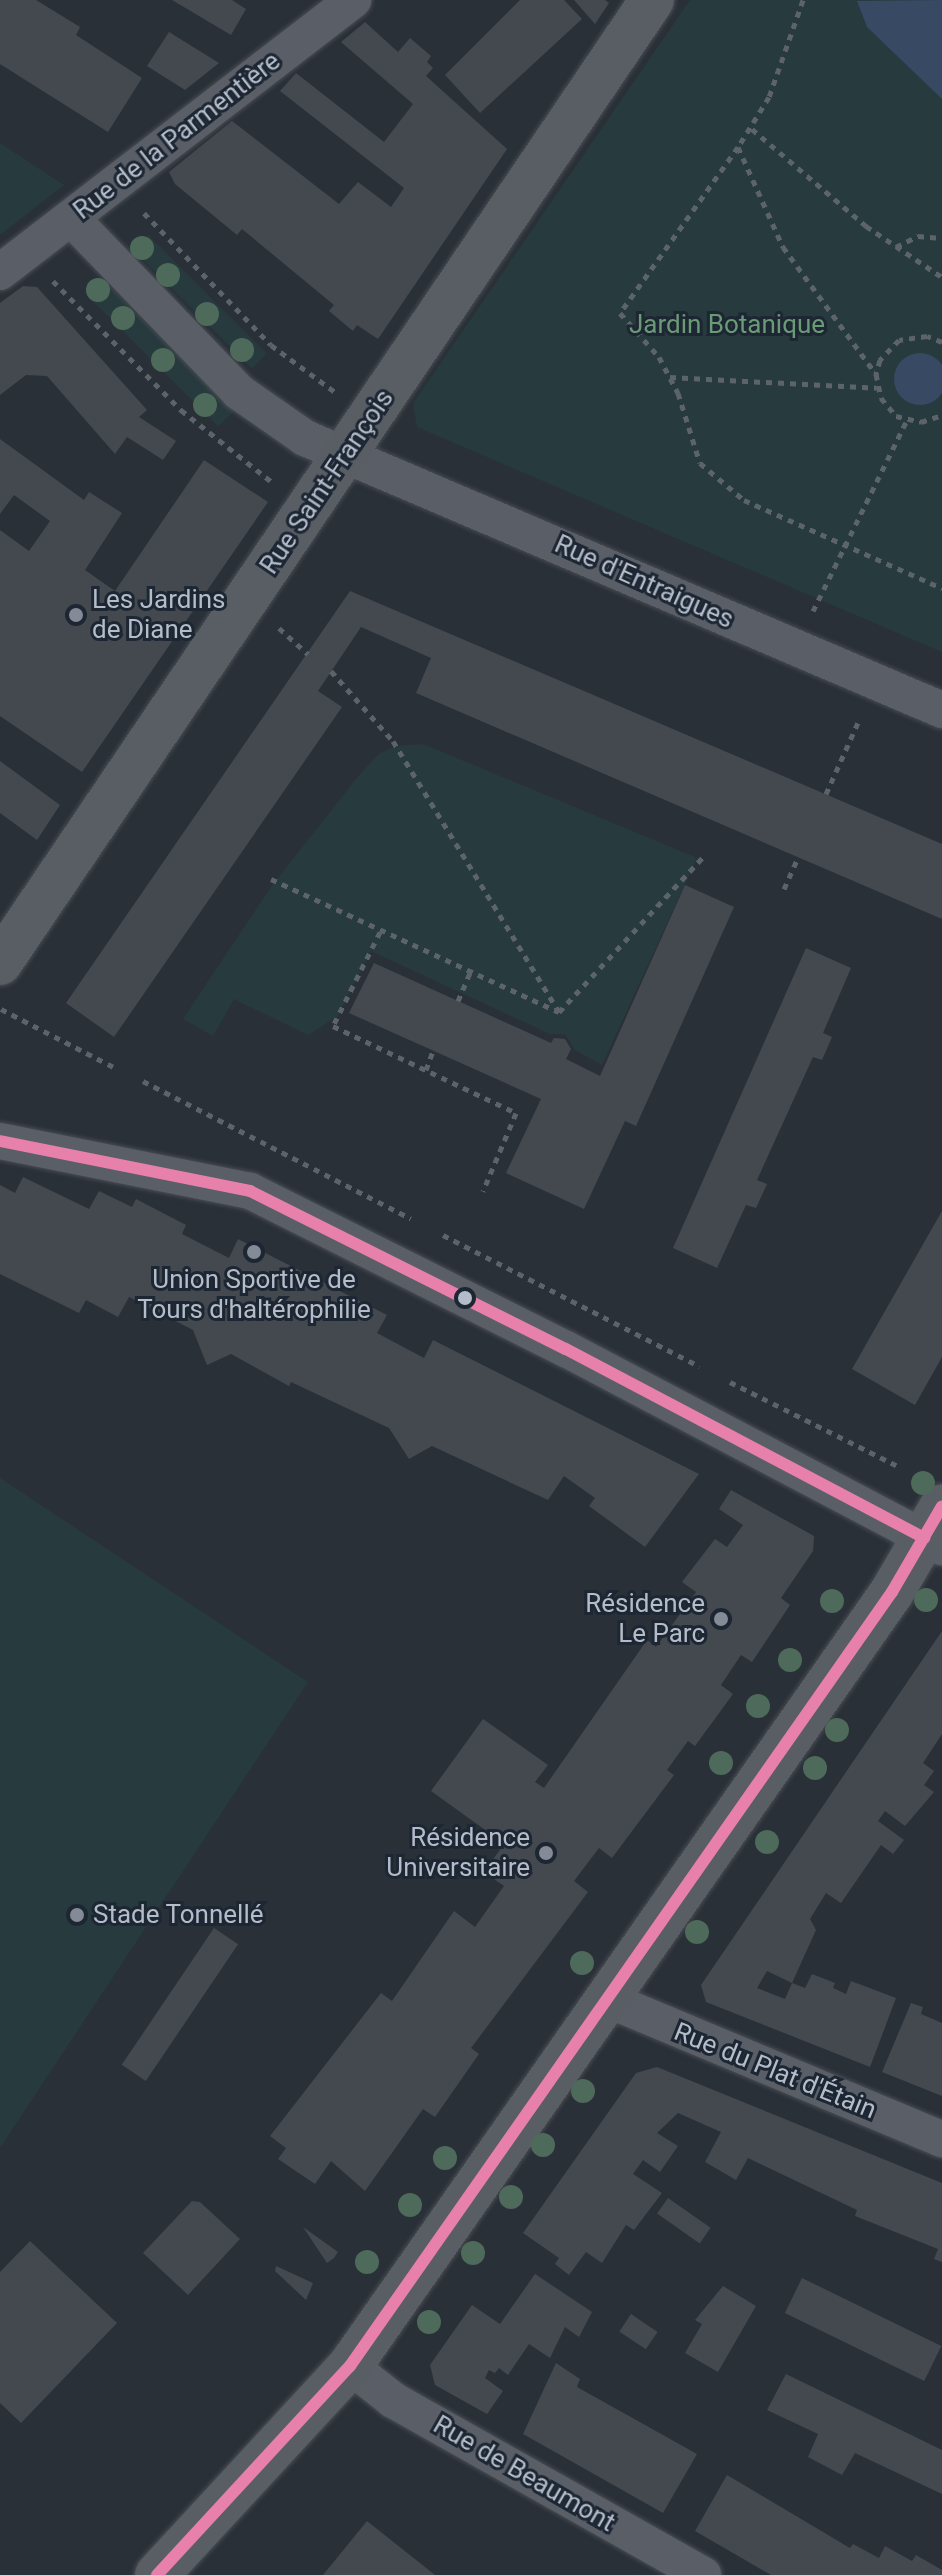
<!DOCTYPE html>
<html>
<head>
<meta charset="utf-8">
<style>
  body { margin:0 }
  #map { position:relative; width:942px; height:2575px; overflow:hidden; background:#2a3038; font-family:Roboto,sans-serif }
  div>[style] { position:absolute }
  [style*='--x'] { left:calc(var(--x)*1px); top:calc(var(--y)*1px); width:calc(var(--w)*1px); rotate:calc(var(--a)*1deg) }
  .green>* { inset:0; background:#273a3e; transform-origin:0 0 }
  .water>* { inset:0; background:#384963 }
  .round { border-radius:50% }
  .building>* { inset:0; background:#444950; transform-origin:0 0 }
  .path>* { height:5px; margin-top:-2.5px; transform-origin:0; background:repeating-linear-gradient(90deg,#5d636a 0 6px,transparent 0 12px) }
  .roads { filter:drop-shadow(0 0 2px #484c53) drop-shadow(0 0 2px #484c53) }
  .street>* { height:36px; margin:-18px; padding:0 18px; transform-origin:18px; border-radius:18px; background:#5a5e66 }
  .secondary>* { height:44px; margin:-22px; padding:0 22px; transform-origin:22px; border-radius:22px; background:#595d64 }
  .bus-1>* { height:12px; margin:-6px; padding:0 6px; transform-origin:6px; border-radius:6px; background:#e880ac }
  .trees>* { width:24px; height:24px; margin:-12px; border-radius:50%; background:#4e6a5a }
  .dots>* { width:22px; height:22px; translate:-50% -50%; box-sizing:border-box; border:4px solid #1d2633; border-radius:50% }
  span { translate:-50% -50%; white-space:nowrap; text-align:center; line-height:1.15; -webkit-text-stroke:6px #1d2633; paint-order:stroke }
  .street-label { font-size:26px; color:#b4bcc9 }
  .park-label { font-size:26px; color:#6b9a76 }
  .poi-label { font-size:26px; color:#b4bcc9 }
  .left { translate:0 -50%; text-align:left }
  .right { translate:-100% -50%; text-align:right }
</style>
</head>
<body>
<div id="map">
  <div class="green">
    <div style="clip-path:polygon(690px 0,942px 0,942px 652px,417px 427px,413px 403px)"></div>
    <div style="clip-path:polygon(0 143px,64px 185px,0 235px)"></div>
    <div style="left:148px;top:235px;width:168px;height:21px;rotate:45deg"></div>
    <div style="left:101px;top:278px;width:188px;height:22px;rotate:45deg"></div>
    <div style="clip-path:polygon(423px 744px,697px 858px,602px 1065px,575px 1050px,565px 1034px,550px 1034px,371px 951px,338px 1016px,308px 1035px,234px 999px,213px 1036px,183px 1019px,271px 887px,360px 774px,379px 754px,396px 746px)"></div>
    <div style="clip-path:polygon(0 1478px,308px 1682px,0 2148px)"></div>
  </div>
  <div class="water">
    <div style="clip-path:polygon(942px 0,942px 99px,867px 27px,857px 1px)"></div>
    <div class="round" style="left:894px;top:353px;width:52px;height:52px"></div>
  </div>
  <div class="building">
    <div style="clip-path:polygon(0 0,36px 0,80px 27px,76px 35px,142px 78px,108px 132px,0 64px)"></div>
    <div style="clip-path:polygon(172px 0,232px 0,246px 9px,231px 35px)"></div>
    <div style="clip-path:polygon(520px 0,564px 0,582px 19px,480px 113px,445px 75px)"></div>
    <div style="clip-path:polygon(574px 0,605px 0,609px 3px,595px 24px)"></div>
    <div style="clip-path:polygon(365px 22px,398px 52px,410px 38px,431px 56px,427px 62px,433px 68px,426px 76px,507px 149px,378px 339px,357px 325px,353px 331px,329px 311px,334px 305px,242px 229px,237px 235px,175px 184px,169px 172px,232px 121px,339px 204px,358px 182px,391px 207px,404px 188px,280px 91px,296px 73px,384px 142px,413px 104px,341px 42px)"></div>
    <div style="clip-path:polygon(169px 32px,219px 63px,185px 90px,147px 66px)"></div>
    <div style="clip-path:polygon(23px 286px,37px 287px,147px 410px,139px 417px,176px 441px,163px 460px,127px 437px,115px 454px,47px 376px,26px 375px,0 395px,0 303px)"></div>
    <div style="clip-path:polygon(0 439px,84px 500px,89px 492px,122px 513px,85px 570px,115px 591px,204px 460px,268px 502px,82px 772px,0 716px,0 530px,29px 551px,50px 521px,14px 495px,0 514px)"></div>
    <div style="clip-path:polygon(350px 591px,942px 844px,942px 919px,416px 693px,431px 658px,361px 627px,318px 691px,342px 707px,114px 1037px,66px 1003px)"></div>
    <div style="clip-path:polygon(0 761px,60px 805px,37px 840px,0 813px)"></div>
    <div style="clip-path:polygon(685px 885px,734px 907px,636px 1126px,625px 1121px,584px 1209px,506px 1173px,541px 1099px,349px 1013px,374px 963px,551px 1043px,554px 1038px,565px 1039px,571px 1049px,566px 1059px,600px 1076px)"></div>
    <div style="clip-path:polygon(806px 948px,851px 968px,823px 1033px,832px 1037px,822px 1060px,813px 1057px,757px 1180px,767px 1184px,756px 1208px,746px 1205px,717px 1268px,673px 1248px)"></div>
    <div style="clip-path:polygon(23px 1177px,89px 1209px,99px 1191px,132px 1207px,136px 1199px,186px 1225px,182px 1234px,229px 1258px,238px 1239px,387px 1315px,377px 1333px,424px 1358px,433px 1340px,699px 1474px,645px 1547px,589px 1506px,595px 1498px,564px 1476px,548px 1500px,432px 1446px,409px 1459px,389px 1428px,291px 1382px,289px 1386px,231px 1354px,207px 1365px,193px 1330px,129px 1297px,118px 1317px,86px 1300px,79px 1313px,0 1274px,0 1185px,15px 1193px)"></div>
    <div style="clip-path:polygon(942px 1211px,942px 1357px,915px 1405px,852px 1369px)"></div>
    <div style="clip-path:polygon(731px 1490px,814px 1536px,813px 1551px,781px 1598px,790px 1605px,752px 1662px,741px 1655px,721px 1685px,733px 1694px,695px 1746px,688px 1741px,667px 1770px,674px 1775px,612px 1858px,599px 1848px,574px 1881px,588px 1892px,471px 2048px,479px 2054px,435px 2117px,423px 2109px,365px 2191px,331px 2161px,315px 2184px,278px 2159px,286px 2148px,270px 2136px,381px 1993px,392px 2001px,454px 1911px,475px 1927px,504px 1886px,484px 1872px,509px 1837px,500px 1830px,495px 1837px,431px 1791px,483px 1719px,548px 1765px,535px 1782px,544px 1788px,647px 1640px,656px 1647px,696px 1592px,682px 1582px,715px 1539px,727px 1547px,743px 1525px,719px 1509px)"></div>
    <div style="clip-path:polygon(942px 1631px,942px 1734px,923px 1763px,934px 1771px,924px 1785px,934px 1792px,905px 1826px,885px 1811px,878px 1821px,904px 1840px,893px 1854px,881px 1845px,841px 1903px,826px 1893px,810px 1919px,816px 1930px,792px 1983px,767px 1971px,757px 1988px,785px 1999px,792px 1983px,805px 1988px,812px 1974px,835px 1983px,833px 1988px,846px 1994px,851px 1981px,896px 1998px,870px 2067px,706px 2002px,701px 1985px)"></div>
    <div style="left:214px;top:1928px;width:29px;height:165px;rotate:34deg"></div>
    <div style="clip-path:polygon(911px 2003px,923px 2007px,921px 2014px,942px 2023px,942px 2096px,882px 2072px)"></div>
    <div style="clip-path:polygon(657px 2067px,942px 2183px,942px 2262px,934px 2259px,938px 2249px,855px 2216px,857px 2210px,748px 2158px,736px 2180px,705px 2162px,721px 2132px,678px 2113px,657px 2133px,678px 2146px,660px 2172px,643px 2160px,633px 2174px,662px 2193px,634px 2230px,626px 2225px,602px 2263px,586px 2252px,569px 2275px,555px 2264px,559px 2258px,523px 2233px,636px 2073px)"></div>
    <div style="left:668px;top:2198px;width:52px;height:19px;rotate:35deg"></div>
    <div style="clip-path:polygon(192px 2201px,200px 2202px,240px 2239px,188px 2295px,143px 2253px)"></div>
    <div style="clip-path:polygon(303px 2227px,338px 2252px,334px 2258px,327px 2263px)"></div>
    <div style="clip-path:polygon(30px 2241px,117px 2323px,21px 2423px,0 2403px,0 2272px)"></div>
    <div style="clip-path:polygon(276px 2266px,313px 2283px,306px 2300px,275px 2271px)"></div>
    <div style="clip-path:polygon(535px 2274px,592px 2312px,579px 2337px,565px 2327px,550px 2358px,529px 2344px,508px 2375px,499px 2368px,495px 2373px,489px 2370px,485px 2378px,503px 2391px,487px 2414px,435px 2385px,430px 2365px,472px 2305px,500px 2324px)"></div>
    <div style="left:802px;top:2278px;width:155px;height:39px;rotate:26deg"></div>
    <div style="clip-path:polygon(723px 2286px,756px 2306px,718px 2372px,685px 2353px,702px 2324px,695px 2320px)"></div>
    <div style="left:631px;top:2314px;width:32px;height:21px;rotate:34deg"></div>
    <div style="clip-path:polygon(556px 2363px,580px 2379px,577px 2387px,697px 2454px,663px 2513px,523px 2434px)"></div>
    <div style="clip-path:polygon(786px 2374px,942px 2450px,942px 2494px,855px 2453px,842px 2475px,808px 2457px,818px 2434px,767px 2410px)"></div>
    <div style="clip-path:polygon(727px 2475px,850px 2548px,853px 2544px,879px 2558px,885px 2546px,912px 2561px,916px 2555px,942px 2570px,942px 2575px,771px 2575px,695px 2531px)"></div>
    <div style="clip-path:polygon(367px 2521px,435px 2575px,323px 2575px)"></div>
  </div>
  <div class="path">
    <div style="--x:803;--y:0;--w:103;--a:109.3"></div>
    <div style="--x:769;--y:97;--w:59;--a:121.8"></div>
    <div style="--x:738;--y:147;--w:110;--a:65.8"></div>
    <div style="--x:783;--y:247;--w:157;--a:53.8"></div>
    <div style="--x:752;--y:129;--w:150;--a:40.4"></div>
    <div style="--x:866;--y:226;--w:92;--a:33.9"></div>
    <div style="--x:738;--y:147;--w:204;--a:125.4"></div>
    <div style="--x:620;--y:313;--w:59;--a:48.4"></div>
    <div style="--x:659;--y:357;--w:41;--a:62.2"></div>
    <div style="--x:678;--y:393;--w:73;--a:72.6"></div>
    <div style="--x:700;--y:463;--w:57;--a:40.1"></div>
    <div style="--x:744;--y:500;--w:217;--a:24"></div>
    <div style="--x:144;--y:213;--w:183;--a:46.1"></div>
    <div style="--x:271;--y:345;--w:79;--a:36.3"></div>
    <div style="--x:896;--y:247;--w:25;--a:-27"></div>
    <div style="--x:918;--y:236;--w:24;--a:5"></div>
    <div style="--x:53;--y:281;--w:182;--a:45.2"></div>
    <div style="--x:181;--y:410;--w:116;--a:38.4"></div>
    <div style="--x:942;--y:342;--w:16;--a:-158"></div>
    <div style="--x:927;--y:336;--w:28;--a:172"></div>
    <div style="--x:899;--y:340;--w:28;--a:134"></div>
    <div style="--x:880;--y:360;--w:15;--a:106"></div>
    <div style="--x:876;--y:374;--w:25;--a:78"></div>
    <div style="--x:881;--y:398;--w:23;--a:50"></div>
    <div style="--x:896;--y:416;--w:26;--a:13"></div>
    <div style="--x:921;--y:422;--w:22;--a:-18"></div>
    <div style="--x:670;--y:377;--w:207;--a:3"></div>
    <div style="--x:813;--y:611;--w:213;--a:-63.8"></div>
    <div style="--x:279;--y:628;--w:39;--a:42"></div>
    <div style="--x:331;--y:671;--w:94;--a:48.5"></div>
    <div style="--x:393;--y:741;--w:318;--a:58.5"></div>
    <div style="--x:826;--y:794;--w:83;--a:-65.9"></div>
    <div style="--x:271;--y:879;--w:317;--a:24.8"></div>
    <div style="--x:784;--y:889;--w:35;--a:-66"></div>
    <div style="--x:380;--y:932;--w:105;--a:116.6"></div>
    <div style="--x:333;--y:1026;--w:203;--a:25.4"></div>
    <div style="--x:516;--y:1113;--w:85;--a:112.9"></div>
    <div style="--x:458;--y:1001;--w:30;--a:-67"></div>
    <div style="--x:1;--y:1009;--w:131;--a:27.3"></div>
    <div style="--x:559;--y:1012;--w:214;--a:-47.1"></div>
    <div style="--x:426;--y:1070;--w:20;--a:-70"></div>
    <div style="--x:143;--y:1081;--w:301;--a:27.2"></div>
    <div style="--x:443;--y:1235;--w:288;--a:27.1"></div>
    <div style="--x:730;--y:1382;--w:188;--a:26.6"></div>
  </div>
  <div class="roads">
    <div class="street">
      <div style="--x:71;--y:218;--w:242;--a:46"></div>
      <div style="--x:239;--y:392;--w:80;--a:34.9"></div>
      <div style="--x:305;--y:438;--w:693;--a:23.12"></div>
      <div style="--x:0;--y:272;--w:446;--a:-37.6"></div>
      <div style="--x:0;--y:1141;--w:255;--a:11.3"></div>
      <div style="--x:250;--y:1191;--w:353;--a:26.6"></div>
      <div style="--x:566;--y:1349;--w:425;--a:27.8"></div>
      <div style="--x:609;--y:2000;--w:361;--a:22.7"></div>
      <div style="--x:350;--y:2366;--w:55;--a:38.3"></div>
      <div style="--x:393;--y:2400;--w:356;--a:29.4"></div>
    </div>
    <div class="secondary">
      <div style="--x:0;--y:963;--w:1163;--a:-55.9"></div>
      <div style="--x:157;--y:2575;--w:284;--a:-47.3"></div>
      <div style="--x:350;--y:2366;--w:945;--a:-55"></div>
      <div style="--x:892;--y:1592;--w:99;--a:-59.8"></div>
    </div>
  </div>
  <div class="bus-1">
    <div style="--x:0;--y:1141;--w:255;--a:11.3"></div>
    <div style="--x:250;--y:1191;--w:353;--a:26.6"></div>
    <div style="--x:566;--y:1349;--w:405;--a:27.8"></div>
    <div style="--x:157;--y:2575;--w:284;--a:-47.3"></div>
    <div style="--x:350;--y:2366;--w:945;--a:-55"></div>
    <div style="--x:892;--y:1592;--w:99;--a:-59.8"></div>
  </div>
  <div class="trees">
    <div style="left:142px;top:248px"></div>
    <div style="left:168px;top:275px"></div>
    <div style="left:98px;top:290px"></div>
    <div style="left:207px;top:314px"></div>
    <div style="left:123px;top:318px"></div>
    <div style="left:242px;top:350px"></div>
    <div style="left:163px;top:360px"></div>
    <div style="left:205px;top:405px"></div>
    <div style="left:923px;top:1483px"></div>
    <div style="left:926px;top:1600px"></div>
    <div style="left:832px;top:1601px"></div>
    <div style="left:790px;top:1660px"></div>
    <div style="left:758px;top:1706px"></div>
    <div style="left:837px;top:1730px"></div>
    <div style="left:721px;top:1763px"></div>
    <div style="left:815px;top:1768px"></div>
    <div style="left:767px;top:1842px"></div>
    <div style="left:697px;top:1932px"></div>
    <div style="left:582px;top:1963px"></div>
    <div style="left:583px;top:2091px"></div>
    <div style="left:543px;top:2145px"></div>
    <div style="left:445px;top:2158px"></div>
    <div style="left:511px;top:2197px"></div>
    <div style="left:410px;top:2205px"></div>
    <div style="left:473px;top:2253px"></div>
    <div style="left:367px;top:2262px"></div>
    <div style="left:429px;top:2322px"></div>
  </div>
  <div class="dots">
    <div style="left:76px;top:615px;background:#848b96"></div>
    <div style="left:254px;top:1252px;background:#848b96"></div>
    <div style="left:465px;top:1298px;background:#b4bcc9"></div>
    <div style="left:721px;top:1619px;background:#848b96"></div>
    <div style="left:546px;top:1853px;background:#848b96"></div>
    <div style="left:77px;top:1915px;background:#848b96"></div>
  </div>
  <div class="street-label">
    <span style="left:177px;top:136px;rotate:-38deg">Rue de la Parmentière</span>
    <span style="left:327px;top:482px;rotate:-56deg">Rue Saint-François</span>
    <span style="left:644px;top:582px;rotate:24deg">Rue d'Entraigues</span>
    <span style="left:775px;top:2071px;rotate:22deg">Rue du Plat d'Étain</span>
    <span style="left:524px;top:2474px;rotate:30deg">Rue de Beaumont</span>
  </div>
  <div class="park-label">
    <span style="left:727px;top:325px">Jardin Botanique</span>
  </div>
  <div class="poi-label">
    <span class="left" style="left:92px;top:615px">Les Jardins<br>de Diane</span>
    <span style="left:254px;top:1295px">Union Sportive de<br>Tours d'haltérophilie</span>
    <span class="right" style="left:705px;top:1619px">Résidence<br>Le Parc</span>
    <span class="right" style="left:530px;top:1853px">Résidence<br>Universitaire</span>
    <span class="left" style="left:93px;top:1915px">Stade Tonnellé</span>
  </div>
</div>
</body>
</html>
